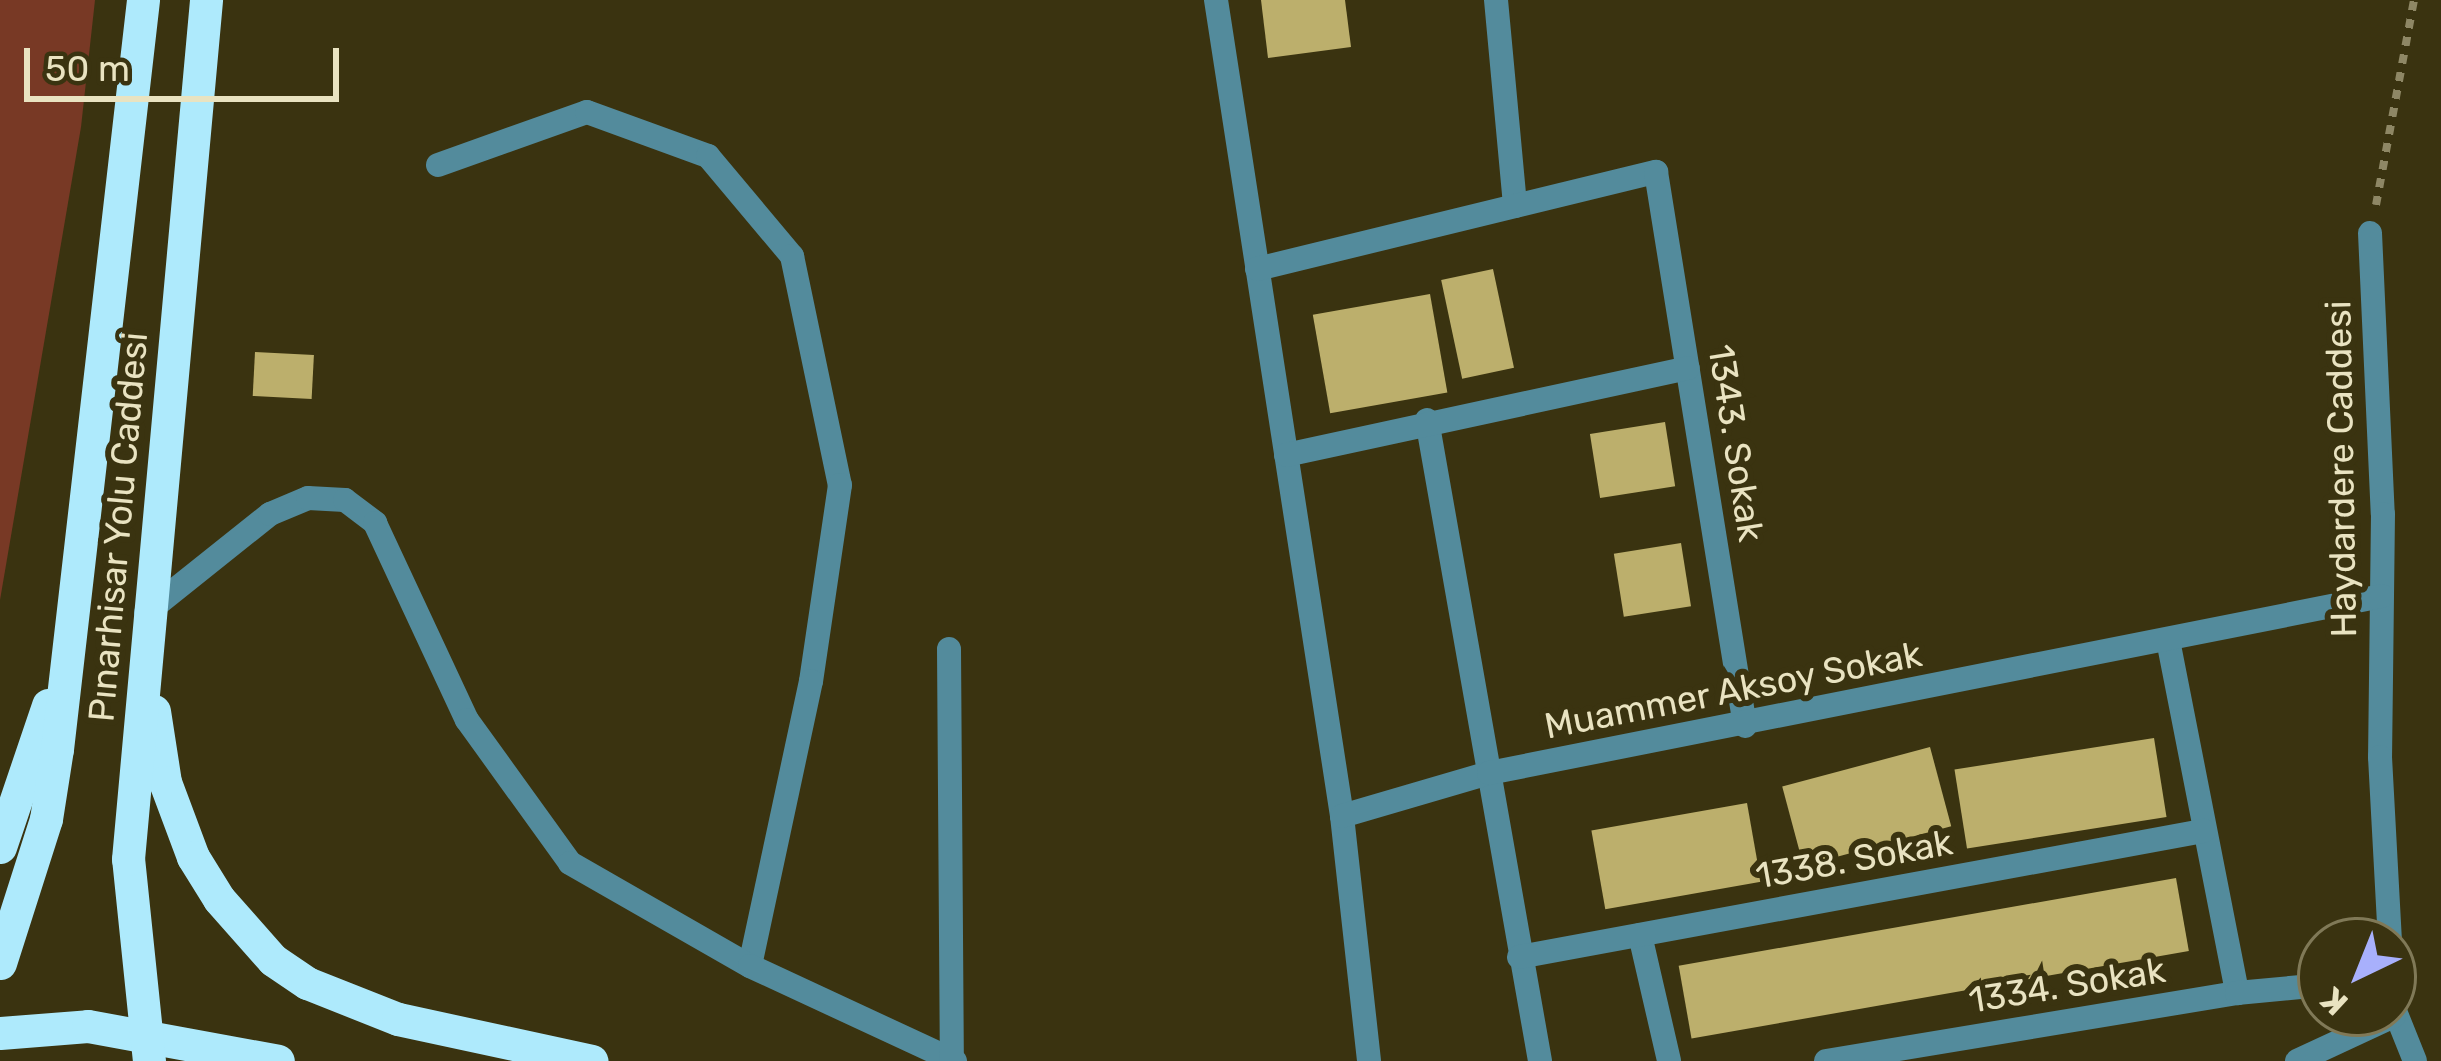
<!DOCTYPE html>
<html>
<head>
<meta charset="utf-8">
<style>
  body { margin:0 }
  #map { position:relative; width:2441px; height:1061px; overflow:hidden; background:#3a3310; font-family:Rubik,sans-serif }
  div>[style] { position:absolute }
  [style*='--x'] { left:calc(var(--x)*1px); top:calc(var(--y)*1px); width:calc(var(--w)*1px); rotate:calc(var(--a)*1deg) }
  .green>* { inset:0; background:#783925 }
  .building>* { inset:0; background:#bcaf6c; transform-origin:0 0 }
  .path>* { height:8px; margin-top:-4px; transform-origin:0; background:repeating-linear-gradient(90deg,#8e8765 0 9px,transparent 0 18px) }
  .minor>* { height:24px; margin:-12px; padding:0 12px; transform-origin:12px; border-radius:12px; background:#538b9c }
  .trunk>* { height:33px; margin:-16.5px; padding:0 16.5px; transform-origin:16.5px; border-radius:16.5px; background:#aeeafc }
  span { translate:-50% -50%; white-space:nowrap; text-align:center; line-height:1.15; -webkit-text-stroke:12px #3a3310; paint-order:stroke }
  .street-label { font-size:36px; color:#e9e3c1 }
  .north { position:absolute; left:2297px; top:917px; width:120px; height:120px; box-sizing:border-box; background:#3a3310; border:3px solid #807957; border-radius:50%; rotate:223deg; font-size:33px; font-weight:700; line-height:48px; text-align:center; color:#e9e3c1 }
  .north::after { content:''; display:block; margin:auto; width:42px; height:54px; background:#a8b0fc; clip-path:polygon(50% 0,100% 100%,50% 72%,0 100%) }
  .scale { position:absolute; left:24px; top:48px; width:315px; height:54px; box-sizing:border-box; border:6px solid #e9e3c1; border-top:0; padding-left:15px; font-size:36px; line-height:42px; white-space:nowrap; color:#e9e3c1; -webkit-text-stroke:9px #3a3310; paint-order:stroke }
</style>
</head>
<body>
<div id="map">
  <div class="green">
    <div style="clip-path:polygon(0 0,95px 0,81px 127px,0 600px)"></div>
  </div>
  <div class="building">
    <div style="clip-path:polygon(1261px 0,1345px 0,1351px 47px,1268px 58px)"></div>
    <div style="left:1493px;top:269px;width:101px;height:53px;rotate:78deg"></div>
    <div style="left:1430px;top:294px;width:100px;height:119px;rotate:80deg"></div>
    <div style="left:255px;top:352px;width:59px;height:44px;rotate:3deg"></div>
    <div style="left:1665px;top:422px;width:65px;height:76px;rotate:81deg"></div>
    <div style="left:1681px;top:543px;width:64px;height:68px;rotate:81deg"></div>
    <div style="left:2154px;top:738px;width:80px;height:202px;rotate:81deg"></div>
    <div style="left:1930px;top:747px;width:82px;height:153px;rotate:75deg"></div>
    <div style="left:1747px;top:803px;width:80px;height:158px;rotate:80deg"></div>
    <div style="left:2176px;top:878px;width:74px;height:505px;rotate:80deg"></div>
  </div>
  <div class="path">
    <div style="--x:2376;--y:205;--w:208;--a:-79.5"></div>
  </div>
  <div class="minor">
    <div style="--x:1216;--y:0;--w:826;--a:81.22"></div>
    <div style="--x:1342;--y:816;--w:246;--a:83.7"></div>
    <div style="--x:1496;--y:0;--w:207;--a:84.7"></div>
    <div style="--x:438;--y:165;--w:158;--a:-19.6"></div>
    <div style="--x:587;--y:112;--w:129;--a:20"></div>
    <div style="--x:708;--y:156;--w:131;--a:50"></div>
    <div style="--x:792;--y:256;--w:234;--a:78.2"></div>
    <div style="--x:840;--y:485;--w:198;--a:98.4"></div>
    <div style="--x:811;--y:681;--w:291;--a:102.1"></div>
    <div style="--x:2370;--y:233;--w:281;--a:87.4"></div>
    <div style="--x:2383;--y:514;--w:243;--a:90.7"></div>
    <div style="--x:2380;--y:757;--w:184;--a:86.9"></div>
    <div style="--x:1257;--y:269;--w:411;--a:-13.7"></div>
    <div style="--x:1656;--y:172;--w:561;--a:80.87"></div>
    <div style="--x:1427;--y:420;--w:651;--a:80"></div>
    <div style="--x:1286;--y:455;--w:411;--a:-12.2"></div>
    <div style="--x:146;--y:613;--w:159;--a:-38.6"></div>
    <div style="--x:270;--y:514;--w:41;--a:-22.8"></div>
    <div style="--x:308;--y:498;--w:37;--a:3"></div>
    <div style="--x:345;--y:500;--w:38;--a:37"></div>
    <div style="--x:375;--y:523;--w:217;--a:65"></div>
    <div style="--x:467;--y:720;--w:176;--a:54.2"></div>
    <div style="--x:570;--y:863;--w:207;--a:29.8"></div>
    <div style="--x:750;--y:966;--w:226;--a:24.9"></div>
    <div style="--x:2168;--y:640;--w:360;--a:78.9"></div>
    <div style="--x:949;--y:649;--w:410;--a:89.6"></div>
    <div style="--x:1342;--y:816;--w:153;--a:-16.3"></div>
    <div style="--x:1489;--y:773;--w:910;--a:-11.21"></div>
    <div style="--x:1640;--y:935;--w:129;--a:77"></div>
    <div style="--x:1519;--y:957;--w:696;--a:-10.44"></div>
    <div style="--x:2393;--y:1006;--w:59;--a:68.2"></div>
    <div style="--x:1826;--y:1061;--w:417;--a:-9.4"></div>
    <div style="--x:2237;--y:993;--w:84;--a:-5.4"></div>
    <div style="--x:2297;--y:1061;--w:107;--a:-24.9"></div>
  </div>
  <div class="trunk">
    <div style="--x:154;--y:711;--w:72;--a:81.2"></div>
    <div style="--x:165;--y:782;--w:80;--a:69.5"></div>
    <div style="--x:193;--y:857;--w:49;--a:58.2"></div>
    <div style="--x:219;--y:899;--w:81;--a:48.5"></div>
    <div style="--x:273;--y:960;--w:41;--a:34.1"></div>
    <div style="--x:307;--y:983;--w:98;--a:21.6"></div>
    <div style="--x:398;--y:1019;--w:198;--a:12.2"></div>
    <div style="--x:0;--y:847;--w:150;--a:-71.3"></div>
    <div style="--x:0;--y:963;--w:151;--a:-72.3"></div>
    <div style="--x:46;--y:819;--w:71;--a:-81.1"></div>
    <div style="--x:57;--y:749;--w:754;--a:-83.45"></div>
    <div style="--x:0;--y:1033;--w:88;--a:-4.5"></div>
    <div style="--x:88;--y:1026;--w:193;--a:10.4"></div>
    <div style="--x:149;--y:1061;--w:203;--a:-95.9"></div>
    <div style="--x:128;--y:859;--w:863;--a:-84.81"></div>
  </div>
  <div class="street-label">
    <span style="left:1736px;top:443px;rotate:81deg">1343. Sokak</span>
    <span style="left:2341px;top:469px;rotate:-91deg">Haydardere Caddesi</span>
    <span style="left:118px;top:527px;rotate:-85deg">Pınarhisar Yolu Caddesi</span>
    <span style="left:1733px;top:690px;rotate:-11deg">Muammer Aksoy Sokak</span>
    <span style="left:1854px;top:859px;rotate:-10deg">1338. Sokak</span>
    <span style="left:2067px;top:985px;rotate:-9deg">1334. Sokak</span>
  </div>
  <div class="north">K</div>
  <div class="scale">50 m</div>
</div>
</body>
</html>
